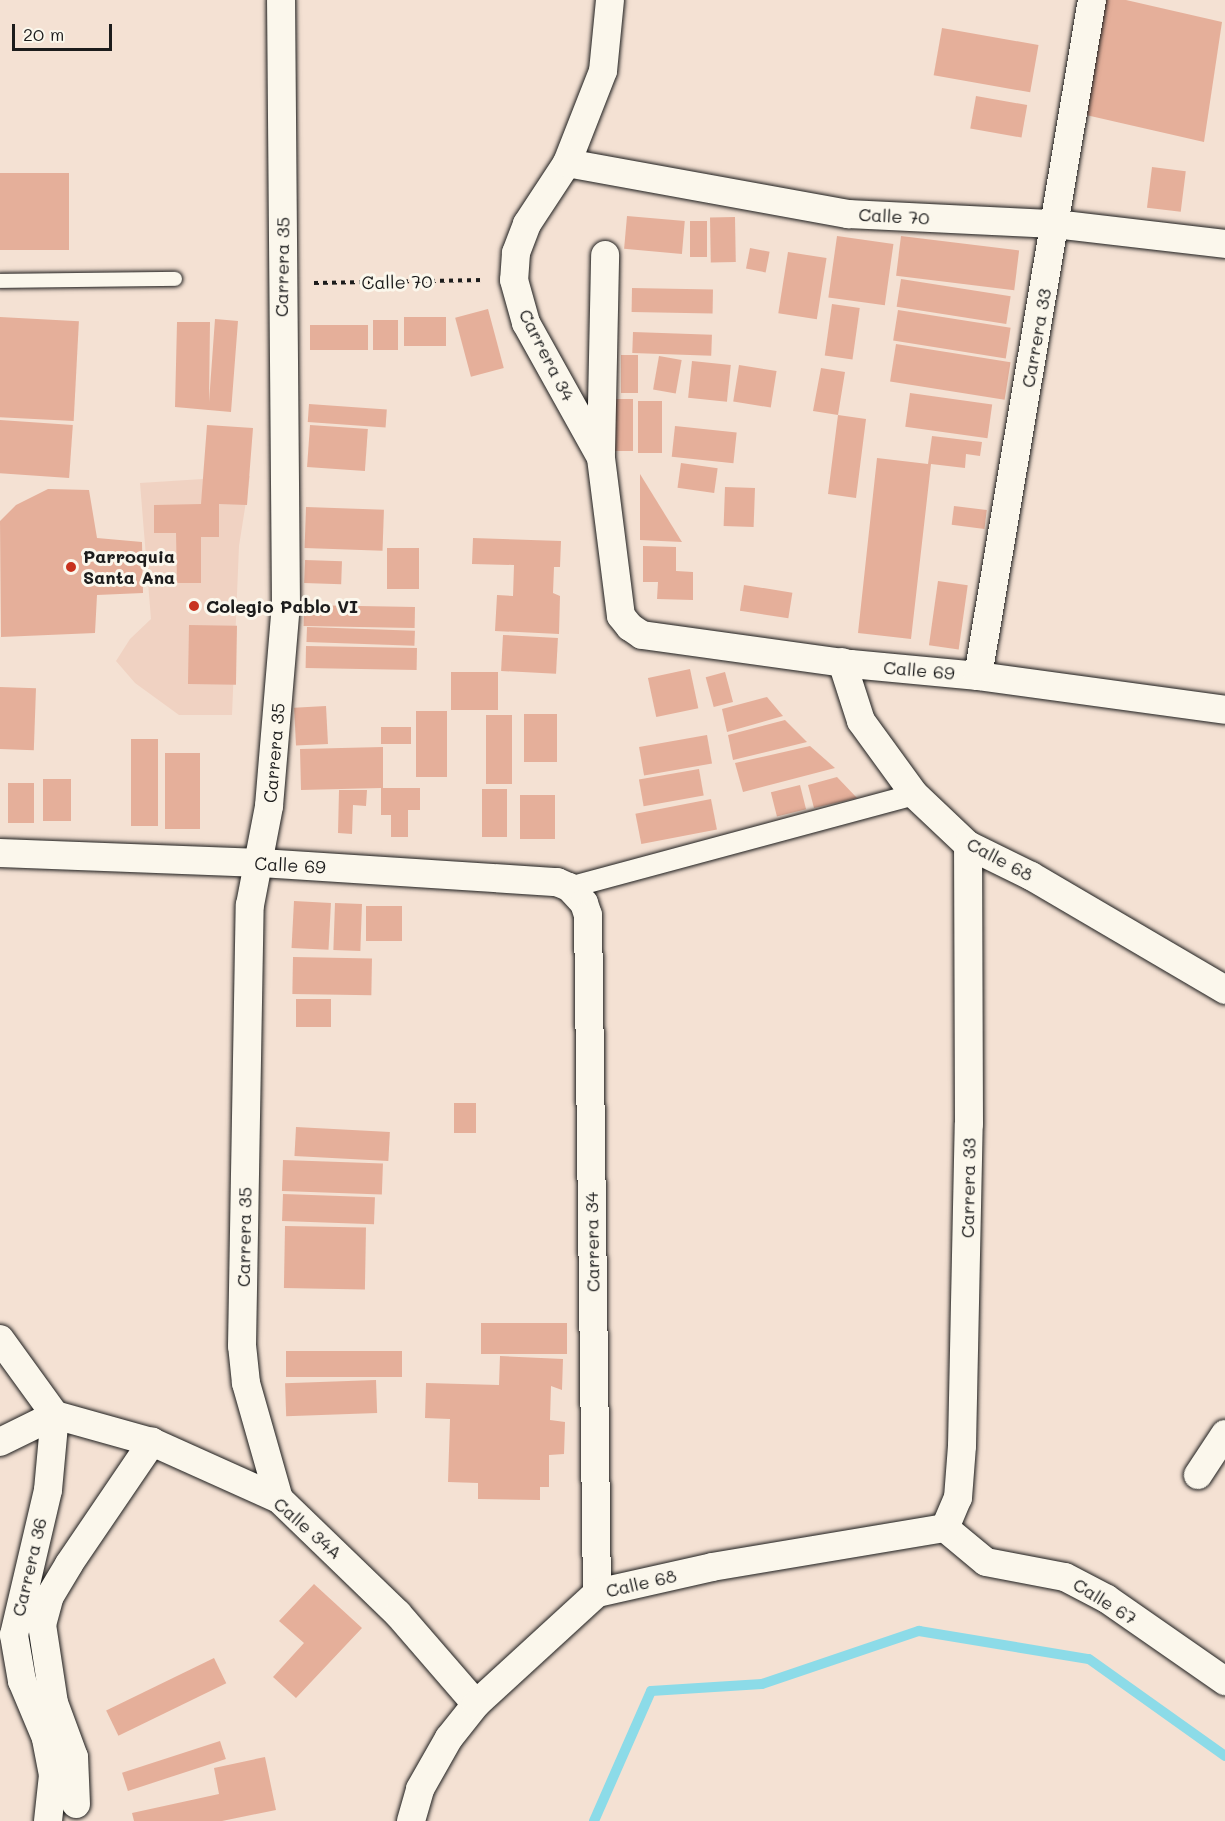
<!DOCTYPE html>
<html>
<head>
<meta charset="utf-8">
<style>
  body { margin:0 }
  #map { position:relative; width:1225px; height:1821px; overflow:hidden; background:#f4e1d3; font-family:Mali,sans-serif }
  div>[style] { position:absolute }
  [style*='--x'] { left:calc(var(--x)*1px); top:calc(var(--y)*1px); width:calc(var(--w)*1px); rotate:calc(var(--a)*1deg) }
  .built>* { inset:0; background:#f0d2c2 }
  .stream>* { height:10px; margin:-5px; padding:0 5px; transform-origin:5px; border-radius:5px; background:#8cdbe8 }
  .building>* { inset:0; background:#e5af9a; transform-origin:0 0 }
  .path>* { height:4px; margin-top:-2px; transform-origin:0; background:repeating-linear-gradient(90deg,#1c1c1c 0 4.5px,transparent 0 9px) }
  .roads { filter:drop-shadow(0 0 2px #1c1c1c) drop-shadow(0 0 2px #1c1c1c) }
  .service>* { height:14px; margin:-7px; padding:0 7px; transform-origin:7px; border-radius:7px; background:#fbf7ec }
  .pedestrian>* { height:21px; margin:-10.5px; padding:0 10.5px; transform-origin:10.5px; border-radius:10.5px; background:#fbf7ec }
  .minor>* { height:28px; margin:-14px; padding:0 14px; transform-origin:14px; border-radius:14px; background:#fbf7ec }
  .dots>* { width:16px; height:16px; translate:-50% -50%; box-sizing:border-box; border:3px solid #fbf7ec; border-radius:50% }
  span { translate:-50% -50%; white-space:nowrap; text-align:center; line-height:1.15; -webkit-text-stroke:6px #fbf7ec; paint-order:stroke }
  .street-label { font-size:18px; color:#1c1c1c }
  .poi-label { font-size:18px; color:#1c1c1c; font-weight:700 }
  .left { translate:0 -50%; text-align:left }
  .scale { position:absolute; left:12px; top:24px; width:100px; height:27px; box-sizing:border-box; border:3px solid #1c1c1c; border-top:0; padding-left:8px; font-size:18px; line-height:21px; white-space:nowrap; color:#1c1c1c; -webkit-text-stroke:4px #fbf7ec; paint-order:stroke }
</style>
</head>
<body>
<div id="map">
  <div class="built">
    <div style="clip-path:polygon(250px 476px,239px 546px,232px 715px,179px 715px,135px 683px,116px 661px,130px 639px,151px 619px,140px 483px)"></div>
  </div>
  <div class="stream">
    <div style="--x:594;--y:1821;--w:142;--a:-66.3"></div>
    <div style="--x:651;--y:1691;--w:111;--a:-3.6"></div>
    <div style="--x:762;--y:1684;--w:166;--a:-18.7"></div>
    <div style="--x:919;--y:1631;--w:172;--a:9.4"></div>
    <div style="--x:1089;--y:1659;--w:167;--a:35.5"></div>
  </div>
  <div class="building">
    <div style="clip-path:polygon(1105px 0,1126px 0,1222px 22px,1204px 142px,1086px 115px)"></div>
    <div style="left:942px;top:28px;width:98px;height:48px;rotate:10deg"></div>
    <div style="left:976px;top:96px;width:52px;height:33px;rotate:10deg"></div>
    <div style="left:1152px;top:167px;width:34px;height:41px;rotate:7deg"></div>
    <div style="left:0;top:173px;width:69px;height:77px"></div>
    <div style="left:627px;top:216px;width:58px;height:33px;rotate:5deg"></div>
    <div style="left:735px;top:217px;width:45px;height:25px;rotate:89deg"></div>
    <div style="left:690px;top:221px;width:17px;height:36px"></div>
    <div style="left:837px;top:236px;width:57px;height:62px;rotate:8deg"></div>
    <div style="left:901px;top:236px;width:119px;height:40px;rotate:7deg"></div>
    <div style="left:750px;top:248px;width:20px;height:21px;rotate:11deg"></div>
    <div style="left:788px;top:252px;width:39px;height:62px;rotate:9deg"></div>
    <div style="left:901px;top:279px;width:111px;height:28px;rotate:9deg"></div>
    <div style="left:632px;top:288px;width:81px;height:24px;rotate:1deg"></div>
    <div style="left:832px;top:304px;width:28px;height:52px;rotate:8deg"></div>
    <div style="left:488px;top:309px;width:61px;height:34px;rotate:75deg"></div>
    <div style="left:898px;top:310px;width:114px;height:31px;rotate:9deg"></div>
    <div style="left:0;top:317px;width:79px;height:100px;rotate:3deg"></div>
    <div style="left:446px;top:317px;width:29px;height:42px;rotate:90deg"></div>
    <div style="clip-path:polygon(215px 319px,238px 321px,231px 412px,175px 407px,177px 322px,210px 322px,209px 402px)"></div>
    <div style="left:398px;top:320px;width:30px;height:25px;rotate:90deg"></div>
    <div style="left:310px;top:325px;width:58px;height:25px"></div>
    <div style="left:633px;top:332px;width:79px;height:21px;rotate:2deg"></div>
    <div style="left:896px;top:344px;width:116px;height:38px;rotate:9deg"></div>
    <div style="left:621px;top:355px;width:17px;height:38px"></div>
    <div style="left:659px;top:356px;width:23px;height:34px;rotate:10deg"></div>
    <div style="left:692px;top:361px;width:39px;height:37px;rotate:6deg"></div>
    <div style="left:739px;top:365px;width:38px;height:37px;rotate:9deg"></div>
    <div style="clip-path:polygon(821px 368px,845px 372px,838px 415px,866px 419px,856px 498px,828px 494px,838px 415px,813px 411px)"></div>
    <div style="left:910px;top:393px;width:83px;height:34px;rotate:8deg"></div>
    <div style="left:614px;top:399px;width:19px;height:52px"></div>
    <div style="left:638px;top:401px;width:24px;height:52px"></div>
    <div style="left:309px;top:404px;width:78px;height:18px;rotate:4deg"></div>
    <div style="left:0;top:420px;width:73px;height:53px;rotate:4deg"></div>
    <div style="clip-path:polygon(207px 425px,253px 428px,247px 505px,219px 504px,219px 537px,201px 537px,201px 583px,177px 583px,176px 533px,154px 533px,154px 505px,201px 504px)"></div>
    <div style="left:310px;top:425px;width:58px;height:42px;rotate:4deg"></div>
    <div style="left:675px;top:426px;width:62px;height:31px;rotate:6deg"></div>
    <div style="clip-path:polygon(932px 436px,982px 442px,980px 456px,966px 454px,965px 468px,931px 464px,911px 639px,858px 633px,877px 458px,928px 464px)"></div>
    <div style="left:681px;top:463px;width:37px;height:25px;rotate:8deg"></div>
    <div style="clip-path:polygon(640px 474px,682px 542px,640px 540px)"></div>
    <div style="left:725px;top:487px;width:30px;height:39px;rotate:2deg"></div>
    <div style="clip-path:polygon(48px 489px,89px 490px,97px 538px,142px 542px,143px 593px,97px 595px,95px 633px,1px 637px,0 521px,16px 505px)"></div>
    <div style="left:954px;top:506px;width:33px;height:19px;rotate:7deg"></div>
    <div style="left:306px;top:507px;width:78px;height:41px;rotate:2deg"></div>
    <div style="clip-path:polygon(473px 538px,561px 541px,560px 567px,554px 567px,553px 593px,560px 596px,559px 634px,495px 631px,497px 595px,513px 596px,514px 565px,472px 564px)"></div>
    <div style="clip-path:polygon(643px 546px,676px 547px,676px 571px,693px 572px,693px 600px,657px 599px,658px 582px,643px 582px)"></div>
    <div style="left:387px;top:548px;width:32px;height:41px"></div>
    <div style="left:305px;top:560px;width:37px;height:23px;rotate:2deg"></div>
    <div style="left:938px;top:581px;width:30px;height:65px;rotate:8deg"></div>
    <div style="left:744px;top:585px;width:49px;height:26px;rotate:9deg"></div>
    <div style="left:304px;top:605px;width:111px;height:21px;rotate:1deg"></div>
    <div style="left:189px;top:625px;width:48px;height:59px;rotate:1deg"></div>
    <div style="left:307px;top:627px;width:108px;height:15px;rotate:2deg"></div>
    <div style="left:503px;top:635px;width:55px;height:36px;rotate:3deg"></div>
    <div style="left:306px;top:646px;width:111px;height:22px;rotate:1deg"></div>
    <div style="left:690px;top:669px;width:40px;height:43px;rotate:78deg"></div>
    <div style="left:451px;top:672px;width:47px;height:38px"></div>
    <div style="left:725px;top:672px;width:31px;height:20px;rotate:75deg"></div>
    <div style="left:0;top:687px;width:36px;height:62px;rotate:2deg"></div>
    <div style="clip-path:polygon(767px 697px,783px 716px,727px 732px,722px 709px)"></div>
    <div style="left:326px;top:706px;width:38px;height:32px;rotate:87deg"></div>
    <div style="left:416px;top:711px;width:31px;height:66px"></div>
    <div style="left:524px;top:714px;width:33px;height:48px"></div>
    <div style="left:486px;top:715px;width:26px;height:69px"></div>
    <div style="clip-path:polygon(785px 720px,807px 742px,733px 760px,728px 735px)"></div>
    <div style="left:411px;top:727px;width:17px;height:30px;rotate:90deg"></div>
    <div style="left:707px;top:735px;width:29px;height:69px;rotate:80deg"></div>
    <div style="left:158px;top:739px;width:87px;height:27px;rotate:90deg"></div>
    <div style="clip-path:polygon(810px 746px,835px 768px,743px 792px,735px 763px)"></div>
    <div style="clip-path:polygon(383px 747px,383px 788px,420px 788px,420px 810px,408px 810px,408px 837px,391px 837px,391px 815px,381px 815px,381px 788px,301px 790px,300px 749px)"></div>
    <div style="left:165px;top:753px;width:35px;height:76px"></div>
    <div style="left:699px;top:769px;width:27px;height:61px;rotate:80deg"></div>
    <div style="clip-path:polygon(837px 777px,857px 798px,814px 808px,808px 785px)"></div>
    <div style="left:43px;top:779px;width:28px;height:42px"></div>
    <div style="left:8px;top:783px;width:26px;height:40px"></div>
    <div style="left:800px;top:785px;width:25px;height:30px;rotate:76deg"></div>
    <div style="left:482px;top:789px;width:25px;height:48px"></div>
    <div style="clip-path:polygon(339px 790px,367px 790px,366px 806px,353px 805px,352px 834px,338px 833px)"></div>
    <div style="left:520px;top:795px;width:35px;height:44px"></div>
    <div style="left:711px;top:799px;width:31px;height:77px;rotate:79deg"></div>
    <div style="left:294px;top:901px;width:37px;height:47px;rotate:3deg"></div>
    <div style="left:335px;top:903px;width:27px;height:47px;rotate:2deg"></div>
    <div style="left:366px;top:906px;width:36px;height:35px"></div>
    <div style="left:293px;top:957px;width:79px;height:37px;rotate:1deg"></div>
    <div style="left:296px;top:999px;width:35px;height:28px"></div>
    <div style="left:454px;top:1103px;width:22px;height:30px"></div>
    <div style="left:296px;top:1127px;width:94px;height:29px;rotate:3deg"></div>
    <div style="left:283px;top:1160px;width:100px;height:31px;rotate:2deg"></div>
    <div style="left:283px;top:1194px;width:92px;height:27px;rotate:2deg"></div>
    <div style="left:285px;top:1226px;width:81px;height:62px;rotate:1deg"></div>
    <div style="left:567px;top:1323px;width:31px;height:86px;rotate:90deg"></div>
    <div style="left:286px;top:1351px;width:116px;height:26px"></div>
    <div style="clip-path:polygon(500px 1356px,563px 1359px,562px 1390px,551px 1386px,550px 1420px,565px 1422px,564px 1454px,549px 1455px,549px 1487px,540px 1487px,540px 1500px,478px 1499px,478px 1483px,448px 1482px,450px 1419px,425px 1418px,426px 1383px,499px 1385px)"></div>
    <div style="left:376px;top:1380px;width:33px;height:91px;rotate:88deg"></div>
    <div style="clip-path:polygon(314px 1584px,362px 1628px,296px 1698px,273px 1677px,304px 1643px,279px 1621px)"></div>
    <div style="left:214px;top:1658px;width:28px;height:120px;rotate:64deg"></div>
    <div style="left:220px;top:1741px;width:19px;height:103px;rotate:72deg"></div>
    <div style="clip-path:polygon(265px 1757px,276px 1810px,222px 1821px,134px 1821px,132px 1813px,219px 1794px,214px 1768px)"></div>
  </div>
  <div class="path">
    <div style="--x:314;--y:283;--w:169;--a:-1"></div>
  </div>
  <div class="roads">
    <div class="service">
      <div style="--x:0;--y:281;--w:175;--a:-0.7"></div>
    </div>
    <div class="pedestrian">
      <div style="--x:569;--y:887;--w:357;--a:-15.1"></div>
    </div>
    <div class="minor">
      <div style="--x:610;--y:0;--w:71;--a:95.6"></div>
      <div style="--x:603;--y:71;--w:99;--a:111.4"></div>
      <div style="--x:567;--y:163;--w:73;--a:123.3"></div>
      <div style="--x:527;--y:224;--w:31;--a:111"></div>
      <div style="--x:516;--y:253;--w:27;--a:94"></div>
      <div style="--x:514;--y:280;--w:45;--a:74.4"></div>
      <div style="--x:526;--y:323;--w:154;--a:60.9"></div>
      <div style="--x:601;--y:458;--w:159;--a:82.8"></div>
      <div style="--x:621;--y:616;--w:14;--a:51"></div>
      <div style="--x:630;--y:627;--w:14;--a:34"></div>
      <div style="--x:642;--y:635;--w:211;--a:7.9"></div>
      <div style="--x:851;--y:664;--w:128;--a:5.4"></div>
      <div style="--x:978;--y:676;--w:249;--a:7.8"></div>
      <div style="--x:567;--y:163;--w:286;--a:10.3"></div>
      <div style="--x:848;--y:214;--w:207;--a:2.8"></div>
      <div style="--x:1055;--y:224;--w:171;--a:6.7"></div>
      <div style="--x:601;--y:453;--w:198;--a:-88.8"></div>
      <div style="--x:842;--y:662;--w:62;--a:72.1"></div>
      <div style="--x:861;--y:721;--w:90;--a:54"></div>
      <div style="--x:914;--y:794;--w:74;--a:43.4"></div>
      <div style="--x:968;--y:845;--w:70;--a:26.2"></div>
      <div style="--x:1031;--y:876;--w:225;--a:30.4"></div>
      <div style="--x:978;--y:676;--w:686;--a:-80.43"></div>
      <div style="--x:0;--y:853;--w:261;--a:2.2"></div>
      <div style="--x:261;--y:863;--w:297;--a:3.7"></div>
      <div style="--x:557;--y:882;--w:13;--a:23"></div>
      <div style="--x:569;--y:887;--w:22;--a:47"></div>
      <div style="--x:584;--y:903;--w:13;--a:72"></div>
      <div style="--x:588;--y:915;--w:678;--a:89.24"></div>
      <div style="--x:0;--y:1339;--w:94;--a:54.1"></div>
      <div style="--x:55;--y:1415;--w:101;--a:15.6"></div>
      <div style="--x:152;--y:1442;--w:139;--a:24.2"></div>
      <div style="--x:279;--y:1499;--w:165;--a:44"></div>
      <div style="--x:398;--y:1614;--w:119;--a:49.1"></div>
      <div style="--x:0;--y:1442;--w:61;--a:-26.1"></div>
      <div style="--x:1198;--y:1475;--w:49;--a:-56.6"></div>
      <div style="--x:279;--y:1499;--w:121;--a:-105.9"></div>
      <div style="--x:246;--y:1383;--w:37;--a:-96"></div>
      <div style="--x:242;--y:1346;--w:441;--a:-89"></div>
      <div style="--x:250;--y:905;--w:101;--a:-79.1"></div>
      <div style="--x:269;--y:806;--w:202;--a:-85.2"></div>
      <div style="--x:286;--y:605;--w:605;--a:-90.47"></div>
      <div style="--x:945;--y:1528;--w:33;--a:-67"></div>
      <div style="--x:958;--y:1498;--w:52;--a:-85.6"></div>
      <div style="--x:962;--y:1446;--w:322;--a:-88.8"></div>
      <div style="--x:969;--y:1124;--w:279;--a:-90.2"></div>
      <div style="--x:945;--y:1528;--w:53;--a:39.7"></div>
      <div style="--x:986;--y:1562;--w:80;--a:10.8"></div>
      <div style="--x:1065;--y:1577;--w:47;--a:27.6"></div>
      <div style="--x:1107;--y:1599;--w:144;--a:34.8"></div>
      <div style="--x:76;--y:1804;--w:47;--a:-92.4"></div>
      <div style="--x:74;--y:1757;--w:58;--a:-110.3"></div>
      <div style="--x:54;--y:1703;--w:79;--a:-98.7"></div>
      <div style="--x:42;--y:1625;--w:30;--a:-75"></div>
      <div style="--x:50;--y:1596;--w:37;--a:-59"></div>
      <div style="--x:69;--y:1564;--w:148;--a:-55.8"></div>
      <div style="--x:48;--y:1821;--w:46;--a:-83.8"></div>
      <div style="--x:53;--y:1775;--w:38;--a:-101"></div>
      <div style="--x:46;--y:1738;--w:62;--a:-112.8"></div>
      <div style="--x:22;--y:1681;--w:47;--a:-99.9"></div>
      <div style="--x:14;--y:1635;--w:149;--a:-76.8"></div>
      <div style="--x:48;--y:1490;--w:75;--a:-84.7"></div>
      <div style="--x:411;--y:1821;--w:33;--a:-74"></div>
      <div style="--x:420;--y:1789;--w:59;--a:-60.4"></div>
      <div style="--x:449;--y:1738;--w:43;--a:-51.5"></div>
      <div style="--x:476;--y:1704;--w:164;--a:-42.5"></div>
      <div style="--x:597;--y:1593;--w:118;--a:-12.7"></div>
      <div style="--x:712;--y:1567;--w:236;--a:-9.5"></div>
    </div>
  </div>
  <div class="dots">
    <div style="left:71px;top:567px;background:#c8321e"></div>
    <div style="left:194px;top:606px;background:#c8321e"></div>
  </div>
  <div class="street-label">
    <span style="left:894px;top:216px;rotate:3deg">Calle 70</span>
    <span style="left:282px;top:267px;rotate:-89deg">Carrera 35</span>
    <span style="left:397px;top:282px;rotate:-1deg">Calle 70</span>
    <span style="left:1036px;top:338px;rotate:-80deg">Carrera 33</span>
    <span style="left:547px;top:355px;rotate:63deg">Carrera 34</span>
    <span style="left:919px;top:670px;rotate:5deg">Calle 69</span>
    <span style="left:274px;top:753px;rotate:-85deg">Carrera 35</span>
    <span style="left:1000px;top:859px;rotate:28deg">Calle 68</span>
    <span style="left:290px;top:865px;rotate:3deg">Calle 69</span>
    <span style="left:968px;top:1188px;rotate:-89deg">Carrera 33</span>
    <span style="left:244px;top:1237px;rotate:-89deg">Carrera 35</span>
    <span style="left:592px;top:1242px;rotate:-91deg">Carrera 34</span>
    <span style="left:308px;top:1528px;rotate:41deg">Calle 34A</span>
    <span style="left:29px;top:1567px;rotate:-77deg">Carrera 36</span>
    <span style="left:641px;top:1583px;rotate:-13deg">Calle 68</span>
    <span style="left:1105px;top:1601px;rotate:32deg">Calle 67</span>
  </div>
  <div class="poi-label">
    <span class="left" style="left:83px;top:567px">Parroquia<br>Santa Ana</span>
    <span class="left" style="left:206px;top:606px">Colegio Pablo VI</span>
  </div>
  <div class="scale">20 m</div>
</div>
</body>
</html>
